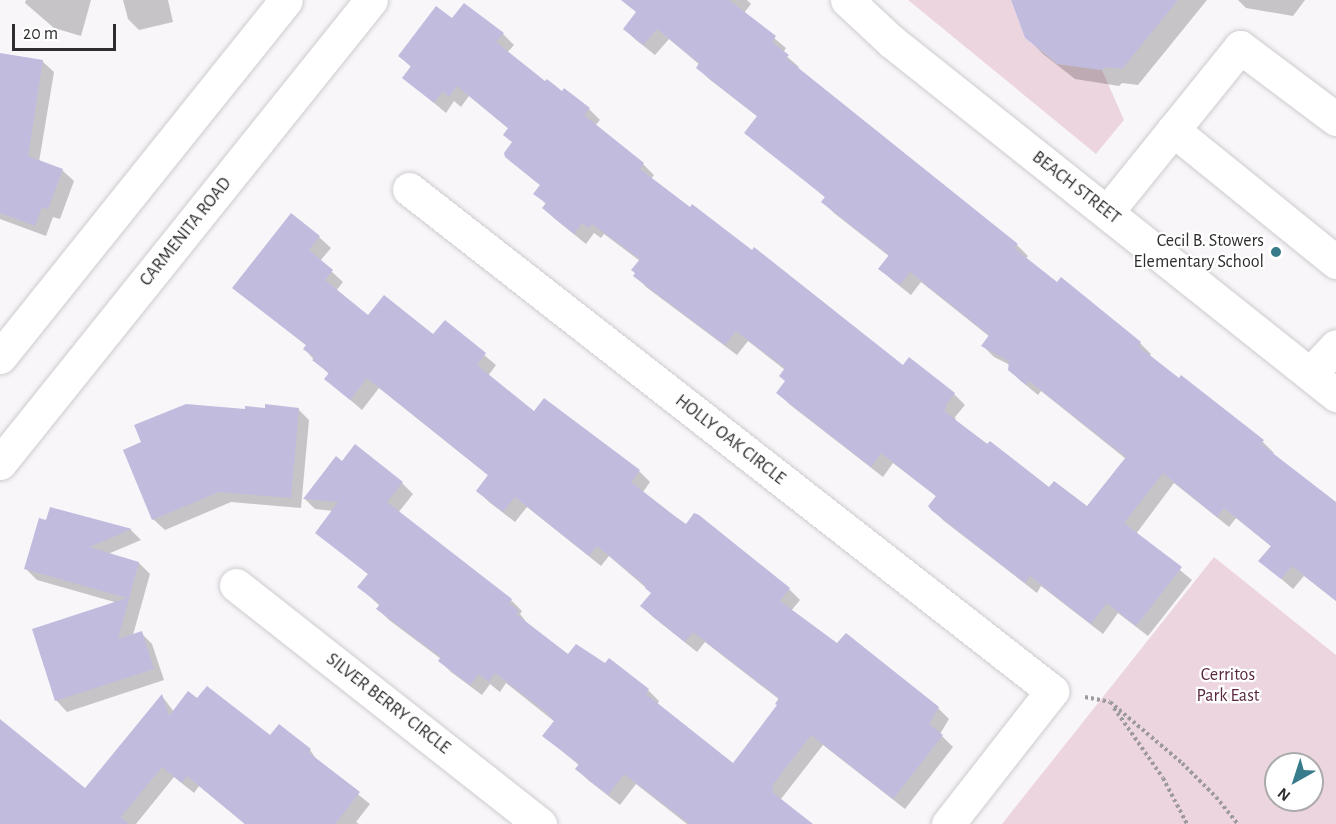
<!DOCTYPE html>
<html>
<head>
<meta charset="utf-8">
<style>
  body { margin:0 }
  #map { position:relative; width:1336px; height:824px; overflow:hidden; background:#f9f6fa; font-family:"Alegreya Sans",sans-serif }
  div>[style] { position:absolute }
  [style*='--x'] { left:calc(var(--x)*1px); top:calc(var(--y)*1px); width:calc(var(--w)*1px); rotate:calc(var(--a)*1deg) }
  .green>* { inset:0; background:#edd5df }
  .shadow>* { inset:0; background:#0003 }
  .building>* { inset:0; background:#c1bbde }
  .path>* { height:4px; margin-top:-2px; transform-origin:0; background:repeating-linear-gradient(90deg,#9c9a9d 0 3px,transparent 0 6px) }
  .roads { filter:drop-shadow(0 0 2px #cdcbce) drop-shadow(0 0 2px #cdcbce) }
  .minor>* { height:33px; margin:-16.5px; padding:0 16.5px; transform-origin:16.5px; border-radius:16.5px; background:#fff }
  .major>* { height:33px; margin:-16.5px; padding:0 16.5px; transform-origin:16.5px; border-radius:16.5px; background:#fff }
  .dots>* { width:16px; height:16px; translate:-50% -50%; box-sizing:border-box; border:3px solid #fff; border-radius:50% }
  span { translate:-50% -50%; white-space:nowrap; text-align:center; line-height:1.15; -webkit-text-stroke:4.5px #fff; paint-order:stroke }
  .street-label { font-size:18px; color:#2e2d2f }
  .poi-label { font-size:18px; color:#2e2d2f }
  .right { translate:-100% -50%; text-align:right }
  .park-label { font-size:18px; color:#592840 }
  .north { position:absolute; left:1264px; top:752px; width:60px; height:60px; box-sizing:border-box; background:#fff; border:2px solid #ababac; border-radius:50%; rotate:219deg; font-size:16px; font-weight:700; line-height:24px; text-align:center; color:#2e2d2f }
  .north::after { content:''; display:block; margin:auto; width:21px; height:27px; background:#387b8b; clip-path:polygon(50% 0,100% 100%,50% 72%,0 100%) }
  .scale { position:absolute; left:12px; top:24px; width:104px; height:27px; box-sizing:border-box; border:3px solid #2e2d2f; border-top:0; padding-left:8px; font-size:18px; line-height:21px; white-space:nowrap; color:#2e2d2f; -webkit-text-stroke:4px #fff; paint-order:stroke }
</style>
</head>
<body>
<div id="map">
  <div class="green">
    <div style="clip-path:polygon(908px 0,1011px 0,1025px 38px,1057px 64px,1102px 70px,1124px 120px,1096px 154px)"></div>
    <div style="clip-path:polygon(evenodd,1214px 557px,1336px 655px,1336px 824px,1002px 824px,1214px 557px,1276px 764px,1312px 764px,1312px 800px,1276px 800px,1276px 764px)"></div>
  </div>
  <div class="shadow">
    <div style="clip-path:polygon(26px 0,91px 0,81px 36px,54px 28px,25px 3px)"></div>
    <div style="clip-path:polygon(123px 0,168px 0,173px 22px,139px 30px,128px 19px)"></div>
    <div style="clip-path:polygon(648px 0,747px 0,751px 4px,744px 13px,786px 48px,783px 53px,799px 67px,797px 69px,1017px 245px,1028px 256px,1025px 259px,1140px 343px,1151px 354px,1149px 357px,1180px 380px,1181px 377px,1263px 442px,1274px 453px,1272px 455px,1336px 504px,1336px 601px,1304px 576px,1293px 589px,1261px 561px,1272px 547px,1236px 518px,1229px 527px,1174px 483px,1136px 534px,1192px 580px,1148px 636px,1118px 613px,1103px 634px,1041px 586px,1037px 593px,944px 521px,932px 509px,937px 497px,893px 463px,883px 477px,789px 404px,778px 392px,786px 382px,785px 370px,748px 341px,737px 355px,646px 287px,635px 275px,640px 261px,604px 234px,601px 238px,594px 233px,586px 244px,555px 219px,544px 208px,547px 205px,535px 193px,541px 186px,506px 157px,513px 143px,509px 129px,469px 96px,461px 107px,454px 101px,446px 113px,404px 78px,411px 67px,400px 56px,452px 21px,503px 34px,514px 45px,507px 53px,545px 84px,589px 109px,600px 120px,595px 126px,643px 164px,654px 175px,651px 179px,904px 367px,954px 394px,965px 405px,955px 417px,956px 421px,1049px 489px,1087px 508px,1126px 459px,1041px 391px,1038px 395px,1021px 381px,1009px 370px,1010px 365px,994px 357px,983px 346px,990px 337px,921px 282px,911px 295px,892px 280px,880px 269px,890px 257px,834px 213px,823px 202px,826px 198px,746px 132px,758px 117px,709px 79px,698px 68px,700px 65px,669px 39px,655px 55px,636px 40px,625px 29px)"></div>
    <div style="clip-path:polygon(1014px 0,1207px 0,1138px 85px,1122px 83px,1119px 86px,1075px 79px,1043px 54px,1026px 37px)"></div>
    <div style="clip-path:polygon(1238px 0,1305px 0,1293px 16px,1246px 8px)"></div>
    <div style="clip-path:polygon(0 55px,42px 61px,54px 72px,39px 162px,62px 170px,74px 181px,60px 219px,53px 217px,46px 236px,0 219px)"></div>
    <div style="clip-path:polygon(319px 237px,331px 248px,320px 261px,343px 282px,336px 291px,369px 317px,434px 336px,445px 322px,496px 365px,488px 376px,534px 413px,544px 400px,639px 471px,650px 482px,643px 492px,675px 518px,789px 589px,800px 600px,791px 611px,838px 645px,938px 708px,949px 719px,940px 734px,953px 747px,905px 809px,823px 745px,781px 799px,810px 824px,687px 824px,636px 784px,620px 805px,588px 780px,577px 769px,580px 766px,544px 736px,555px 722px,506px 683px,500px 692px,490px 684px,482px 695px,451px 672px,440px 661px,441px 659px,389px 620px,378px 609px,380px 606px,359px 587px,369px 575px,317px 532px,333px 511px,315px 509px,305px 499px,342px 463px,402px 483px,413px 494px,398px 513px,511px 600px,522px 611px,520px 614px,528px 624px,569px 656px,605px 665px,609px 660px,648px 690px,659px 701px,657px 705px,733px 765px,779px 705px,780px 700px,705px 642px,697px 652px,653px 617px,642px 606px,652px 593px,609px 556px,601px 566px,527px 507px,515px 522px,489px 502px,478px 491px,489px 476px,379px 388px,362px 410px,326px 379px,329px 374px,314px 360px,305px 349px,307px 346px,234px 288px)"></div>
    <div style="clip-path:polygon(298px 409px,309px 420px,301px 508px,231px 502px,165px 530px,153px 519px)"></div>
    <div style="clip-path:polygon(51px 509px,131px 530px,141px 540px,108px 554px,139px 563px,150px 574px,133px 635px,141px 633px,152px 644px,164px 680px,67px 712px,56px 700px,118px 603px,37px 580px,26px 569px)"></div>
    <div style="clip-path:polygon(162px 696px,174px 712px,198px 701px,270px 737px,310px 750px,319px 763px,370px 804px,356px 822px,359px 824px,245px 824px,199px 786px,194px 793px,174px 777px,136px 824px,0 824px,0 724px,86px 791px)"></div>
  </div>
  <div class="building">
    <div style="clip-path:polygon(621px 0,729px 0,776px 36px,772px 42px,789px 55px,786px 58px,1018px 244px,1014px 248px,1057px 282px,1061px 277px,1141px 342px,1138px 346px,1179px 378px,1181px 375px,1264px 440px,1261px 444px,1336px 502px,1336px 601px,1292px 566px,1281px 579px,1258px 561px,1271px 546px,1224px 508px,1217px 517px,1163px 473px,1124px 523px,1182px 567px,1136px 626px,1107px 603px,1091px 624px,1030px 576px,1025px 583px,931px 510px,928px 506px,936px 496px,881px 453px,871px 467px,776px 393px,785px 381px,779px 376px,785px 368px,736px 331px,725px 345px,633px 276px,635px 273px,631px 270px,640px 259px,592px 224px,589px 228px,582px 223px,574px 234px,542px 208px,546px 203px,533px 194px,540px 185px,505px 157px,504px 153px,512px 142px,503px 135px,508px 128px,457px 86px,449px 97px,443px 91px,434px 103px,402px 78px,411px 66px,398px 56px,436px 6px,452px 18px,464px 3px,504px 33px,496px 42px,545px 81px,547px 79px,562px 91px,564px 88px,590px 108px,584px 115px,644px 163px,640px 169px,690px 207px,692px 204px,752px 250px,754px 247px,903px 365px,909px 357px,955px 393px,945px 406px,947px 407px,944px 411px,987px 444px,990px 441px,1049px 487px,1054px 481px,1087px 506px,1126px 457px,1029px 381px,1026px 385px,1008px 370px,1009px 361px,981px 346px,989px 335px,910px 272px,900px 285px,878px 269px,889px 255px,821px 202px,825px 197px,744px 133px,757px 116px,696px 68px,699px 63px,657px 29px,643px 45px,623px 29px,636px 12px)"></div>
    <div style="clip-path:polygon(1011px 0,1178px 0,1122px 69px,1105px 67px,1102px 70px,1058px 64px,1025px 38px)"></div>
    <div style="clip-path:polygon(0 53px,43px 60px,28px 156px,63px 169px,48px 209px,42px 207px,35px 226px,0 213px)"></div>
    <div style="clip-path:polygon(291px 213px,320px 236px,309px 250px,333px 270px,325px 280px,368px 315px,384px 295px,433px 334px,445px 320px,486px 353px,477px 365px,534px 411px,544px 398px,640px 470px,631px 482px,676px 517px,686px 524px,694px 513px,699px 515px,790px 588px,780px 601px,837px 643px,846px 633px,939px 707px,929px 724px,943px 735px,893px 799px,811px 735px,771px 787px,774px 789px,772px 792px,813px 824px,690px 824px,624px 774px,608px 795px,575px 769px,579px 764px,542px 736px,554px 721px,546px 712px,495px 673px,489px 682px,479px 674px,470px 685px,438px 661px,441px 657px,376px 609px,380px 604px,357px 587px,368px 574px,315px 533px,338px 502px,303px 499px,336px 456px,342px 461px,355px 444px,403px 482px,387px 502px,512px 599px,509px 603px,519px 611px,516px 614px,568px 654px,576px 644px,605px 663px,609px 658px,649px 689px,646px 694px,733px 763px,777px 705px,775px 704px,779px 698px,693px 632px,685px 642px,640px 606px,651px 593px,645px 588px,646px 586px,597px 546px,589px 556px,515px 497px,503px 512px,476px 491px,488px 475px,367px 378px,350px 400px,324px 379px,329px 373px,312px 360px,315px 358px,303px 349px,306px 345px,232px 288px)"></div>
    <div style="clip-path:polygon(186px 404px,245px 409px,245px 406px,265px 408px,265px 404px,299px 408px,291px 498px,219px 492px,152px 520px,123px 450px,141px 442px,134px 425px)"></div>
    <div style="clip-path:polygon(50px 507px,132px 529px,89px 547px,139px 562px,118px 639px,142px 631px,154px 669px,55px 701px,32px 629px,127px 598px,24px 569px,39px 518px,46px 520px)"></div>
    <div style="clip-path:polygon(207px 686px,270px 735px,279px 724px,311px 749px,308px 752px,360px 792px,335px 824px,245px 824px,187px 776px,182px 783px,162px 767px,121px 817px,129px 824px,0 824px,0 719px,85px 788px,162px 694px,169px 716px,188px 691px,197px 698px)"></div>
  </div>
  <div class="path">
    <div style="--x:1085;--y:697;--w:25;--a:11"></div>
    <div style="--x:1110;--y:702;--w:94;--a:40.3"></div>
    <div style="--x:1182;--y:763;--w:48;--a:45"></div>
    <div style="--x:1216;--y:797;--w:35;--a:51"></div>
    <div style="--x:1114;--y:708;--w:85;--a:55"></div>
    <div style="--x:1163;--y:778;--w:52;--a:62.4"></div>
  </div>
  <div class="roads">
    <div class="minor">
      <div style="--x:847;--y:0;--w:60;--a:43"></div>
      <div style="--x:891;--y:41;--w:569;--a:38.5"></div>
      <div style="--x:1173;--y:130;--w:210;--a:39"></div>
      <div style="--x:409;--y:189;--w:816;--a:37.98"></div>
      <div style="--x:1052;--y:691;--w:169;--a:128"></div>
      <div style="--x:1107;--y:212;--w:212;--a:-51.1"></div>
      <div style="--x:1240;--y:47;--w:120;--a:36.9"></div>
      <div style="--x:1310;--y:374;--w:38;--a:-47"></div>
      <div style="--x:236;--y:585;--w:387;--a:38.2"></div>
    </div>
    <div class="major">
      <div style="--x:0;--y:357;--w:457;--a:-51.3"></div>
      <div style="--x:0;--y:463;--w:593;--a:-51.29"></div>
    </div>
  </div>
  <div class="dots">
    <div style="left:1276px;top:252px;background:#387b8b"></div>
  </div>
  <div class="street-label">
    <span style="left:1076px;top:188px;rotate:38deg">BEACH STREET</span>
    <span style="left:186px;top:232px;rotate:-51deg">CARMENITA ROAD</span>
    <span style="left:730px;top:440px;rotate:38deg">HOLLY OAK CIRCLE</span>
    <span style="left:388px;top:704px;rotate:38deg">SILVER BERRY CIRCLE</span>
  </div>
  <div class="poi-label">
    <span class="right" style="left:1264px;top:252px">Cecil B. Stowers<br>Elementary School</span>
  </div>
  <div class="park-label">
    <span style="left:1228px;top:686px">Cerritos<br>Park East</span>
  </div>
  <div class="north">N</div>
  <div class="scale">20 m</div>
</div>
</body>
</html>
